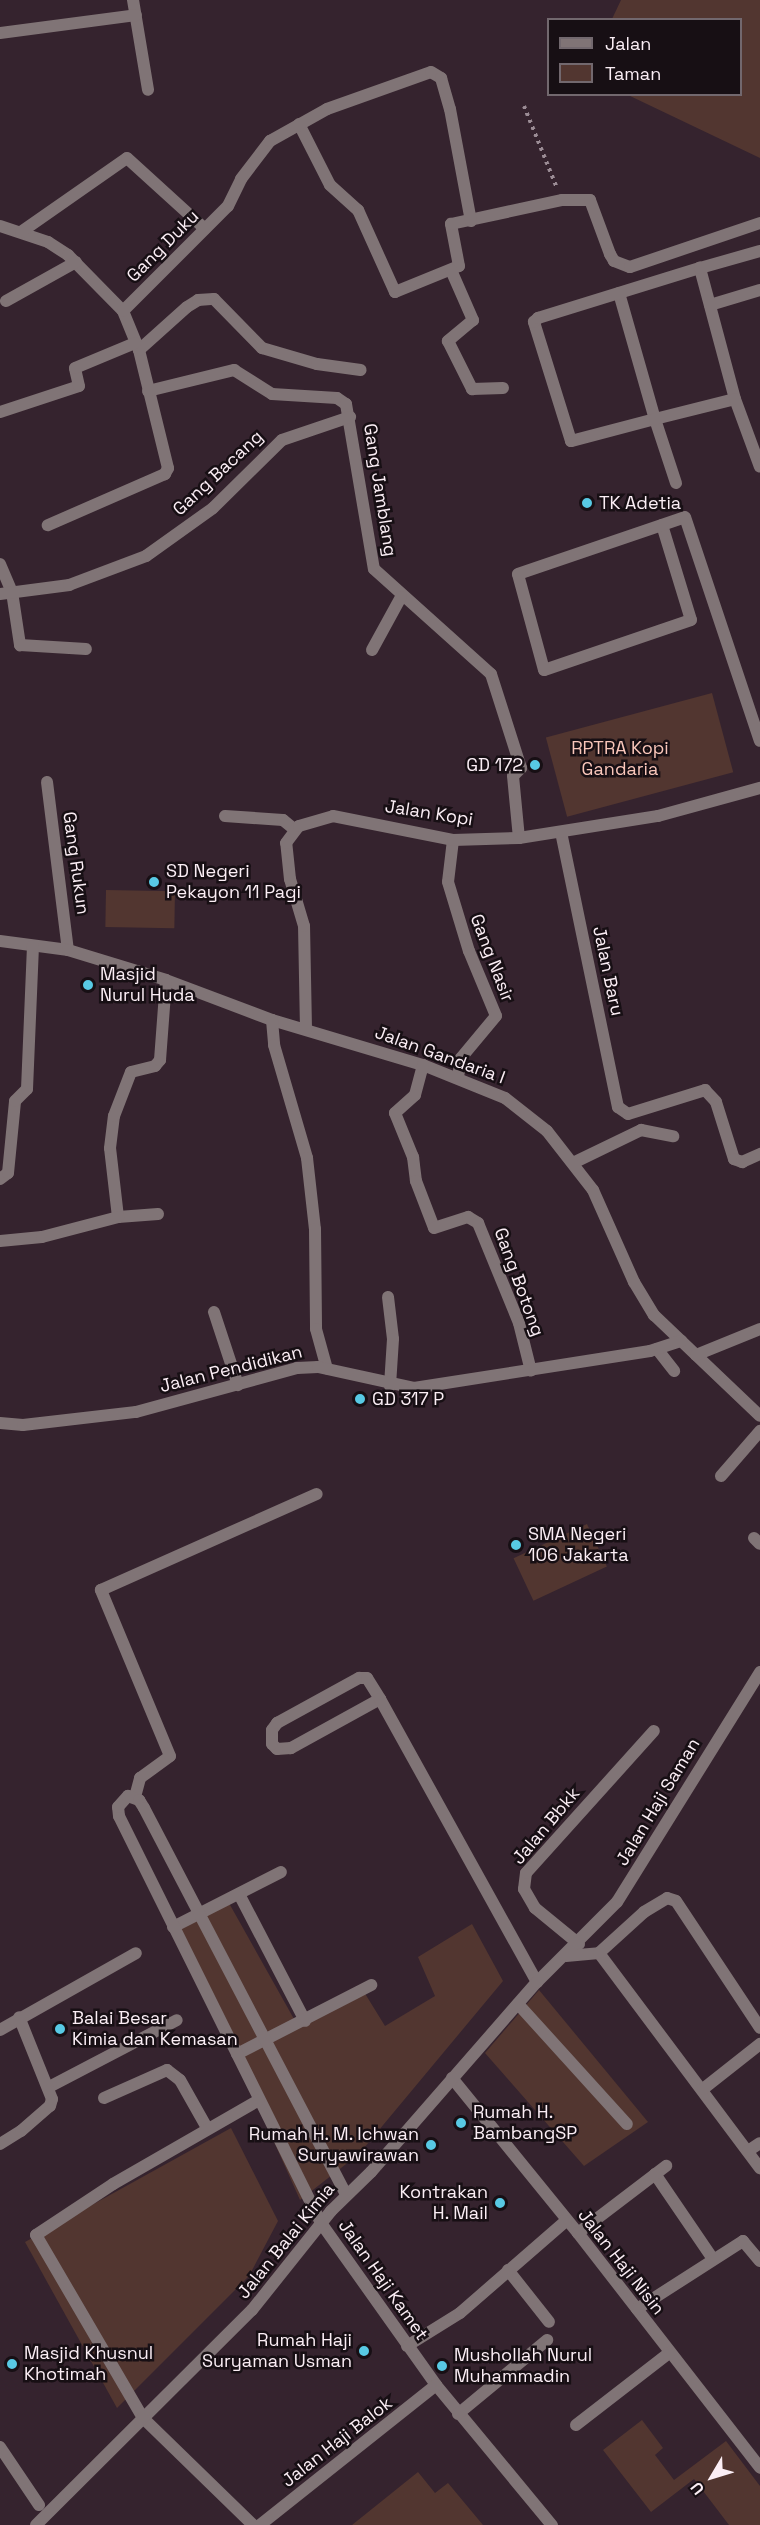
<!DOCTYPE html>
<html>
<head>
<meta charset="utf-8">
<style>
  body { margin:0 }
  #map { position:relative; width:760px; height:2525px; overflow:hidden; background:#35232e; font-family:"Space Grotesk",sans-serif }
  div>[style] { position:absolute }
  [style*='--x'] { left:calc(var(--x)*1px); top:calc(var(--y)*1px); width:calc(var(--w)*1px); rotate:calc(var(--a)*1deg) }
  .green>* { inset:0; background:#523630; transform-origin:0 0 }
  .path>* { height:4px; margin-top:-2px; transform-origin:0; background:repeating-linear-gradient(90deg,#9b8c95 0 3px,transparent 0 7.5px) }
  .service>* { height:12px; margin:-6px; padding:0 6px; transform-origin:6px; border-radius:6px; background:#807476 }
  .minor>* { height:12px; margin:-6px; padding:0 6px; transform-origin:6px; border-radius:6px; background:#807476 }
  .dots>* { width:16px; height:16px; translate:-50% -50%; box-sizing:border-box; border:3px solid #170f14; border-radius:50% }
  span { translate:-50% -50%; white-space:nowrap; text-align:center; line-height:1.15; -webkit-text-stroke:5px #170f14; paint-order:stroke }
  .street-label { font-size:18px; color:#fbeef5 }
  .poi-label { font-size:18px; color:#fbeef5 }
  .left { translate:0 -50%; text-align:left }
  .right { translate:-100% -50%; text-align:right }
  .park-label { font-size:18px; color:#f9c6ba }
  .legend { position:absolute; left:547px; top:18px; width:195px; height:78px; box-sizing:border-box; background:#170f14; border:2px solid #72686e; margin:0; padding:8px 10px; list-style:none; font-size:18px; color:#fbeef5 }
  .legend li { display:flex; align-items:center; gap:12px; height:30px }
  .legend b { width:30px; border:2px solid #72686e }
  .north { position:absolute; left:682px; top:2447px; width:60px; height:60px; -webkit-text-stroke:4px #170f14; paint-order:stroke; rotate:232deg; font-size:16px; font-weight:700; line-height:24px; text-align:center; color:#fbeef5 }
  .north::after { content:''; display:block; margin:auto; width:21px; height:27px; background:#fbeef5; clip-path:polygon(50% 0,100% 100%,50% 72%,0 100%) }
</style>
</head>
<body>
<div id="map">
  <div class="green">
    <div style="clip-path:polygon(621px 0,760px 0,760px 158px,628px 95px,740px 94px,740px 20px,612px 19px)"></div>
    <div style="left:712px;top:693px;width:82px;height:172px;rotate:75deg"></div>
    <div style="left:106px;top:890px;width:69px;height:37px;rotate:1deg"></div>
    <div style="left:587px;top:1524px;width:47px;height:81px;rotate:65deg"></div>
    <div style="clip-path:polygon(225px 1896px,294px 2019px,361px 1987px,385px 2026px,435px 1996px,418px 1957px,472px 1924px,503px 1981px,359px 2154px,300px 2200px,175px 1920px)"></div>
    <div style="clip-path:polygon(539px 1990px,648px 2122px,584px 2166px,485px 2053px)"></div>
    <div style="clip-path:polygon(231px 2128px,278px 2221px,249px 2276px,117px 2408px,25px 2242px)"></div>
    <div style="clip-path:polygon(642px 2420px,663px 2448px,655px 2455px,674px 2480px,726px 2441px,760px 2486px,760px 2525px,729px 2525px,694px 2479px,651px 2512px,603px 2450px)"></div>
    <div style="clip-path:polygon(418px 2472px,435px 2493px,448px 2483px,483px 2525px,352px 2525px)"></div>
  </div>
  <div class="path">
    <div style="--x:524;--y:106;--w:88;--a:68.1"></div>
  </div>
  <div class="service">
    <div style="--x:133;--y:0;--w:91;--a:80.5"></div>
    <div style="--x:0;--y:33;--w:137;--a:-7.5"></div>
    <div style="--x:619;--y:293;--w:131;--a:74.1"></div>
    <div style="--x:655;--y:419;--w:87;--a:165.3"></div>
    <div style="--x:571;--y:441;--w:125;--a:-107.3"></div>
    <div style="--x:534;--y:322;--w:6;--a:-45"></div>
    <div style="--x:538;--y:318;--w:170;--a:-17.2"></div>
    <div style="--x:710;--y:305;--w:52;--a:-16.7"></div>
    <div style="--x:676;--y:483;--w:67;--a:-108.2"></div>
    <div style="--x:655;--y:419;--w:82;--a:-14"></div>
    <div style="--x:735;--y:399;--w:136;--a:-105"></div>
    <div style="--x:700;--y:268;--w:62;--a:-15.8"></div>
    <div style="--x:662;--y:525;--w:99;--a:73"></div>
    <div style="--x:691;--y:620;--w:155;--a:161.2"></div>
    <div style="--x:544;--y:670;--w:99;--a:-105.2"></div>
    <div style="--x:518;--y:574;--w:176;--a:-18.8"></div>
    <div style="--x:685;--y:517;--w:236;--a:71.5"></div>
    <div style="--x:225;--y:816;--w:58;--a:3.9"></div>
    <div style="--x:283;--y:820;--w:14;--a:39"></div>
    <div style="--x:573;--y:1163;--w:76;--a:-25.9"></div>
    <div style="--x:641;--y:1130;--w:33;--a:11"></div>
    <div style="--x:380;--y:1699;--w:102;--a:151.2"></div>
    <div style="--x:291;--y:1748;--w:14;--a:176"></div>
    <div style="--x:277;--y:1749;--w:7;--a:-135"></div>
    <div style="--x:272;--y:1744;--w:14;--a:-90"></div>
    <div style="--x:272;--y:1730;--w:9;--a:-54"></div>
    <div style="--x:277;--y:1723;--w:94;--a:-28.8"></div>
    <div style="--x:359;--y:1678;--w:8;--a:0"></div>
    <div style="--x:367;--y:1678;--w:25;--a:58"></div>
    <div style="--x:380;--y:1699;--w:324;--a:61"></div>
    <div style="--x:135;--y:1797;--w:20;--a:-75"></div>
    <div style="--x:140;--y:1778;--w:37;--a:-36"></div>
    <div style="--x:170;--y:1756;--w:180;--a:-112.6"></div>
    <div style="--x:101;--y:1590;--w:236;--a:-24"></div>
    <div style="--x:239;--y:1894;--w:143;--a:62.5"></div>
    <div style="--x:173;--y:1927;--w:121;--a:-27"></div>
    <div style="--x:237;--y:2054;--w:151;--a:-27.2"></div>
    <div style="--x:104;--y:2098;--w:69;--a:-24"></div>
    <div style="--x:167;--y:2070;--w:16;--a:38"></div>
    <div style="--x:180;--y:2080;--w:55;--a:60.6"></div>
    <div style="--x:321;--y:2223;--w:454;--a:-116.4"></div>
    <div style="--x:119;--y:1816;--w:9;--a:-96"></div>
    <div style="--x:118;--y:1807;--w:15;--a:-48"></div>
    <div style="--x:128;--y:1796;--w:12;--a:20"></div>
    <div style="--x:139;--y:1800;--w:9;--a:58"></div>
    <div style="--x:144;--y:1808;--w:436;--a:62.4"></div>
    <div style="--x:143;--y:2418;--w:212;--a:-120.3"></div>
    <div style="--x:36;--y:2235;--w:92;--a:-33.5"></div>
    <div style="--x:113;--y:2184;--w:168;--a:-29.9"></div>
    <div style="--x:0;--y:2447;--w:70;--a:56.1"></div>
  </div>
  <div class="minor">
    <div style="--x:299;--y:124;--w:68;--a:63.1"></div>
    <div style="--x:330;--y:185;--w:38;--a:42"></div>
    <div style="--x:358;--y:210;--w:90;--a:65.7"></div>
    <div style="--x:395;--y:292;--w:69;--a:-22.1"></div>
    <div style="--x:459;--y:266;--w:43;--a:-100.8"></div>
    <div style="--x:451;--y:224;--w:114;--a:-12.2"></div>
    <div style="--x:562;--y:200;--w:28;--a:0"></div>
    <div style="--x:590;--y:200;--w:58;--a:69.7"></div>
    <div style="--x:610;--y:254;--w:8;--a:60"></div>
    <div style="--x:614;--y:261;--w:17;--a:21"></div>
    <div style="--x:630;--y:267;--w:137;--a:-18.7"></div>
    <div style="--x:0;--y:226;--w:51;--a:18.4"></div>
    <div style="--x:48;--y:242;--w:24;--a:33"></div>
    <div style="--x:68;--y:255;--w:78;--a:45.5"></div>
    <div style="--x:123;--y:311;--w:42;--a:67.7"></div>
    <div style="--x:139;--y:350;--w:122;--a:76.2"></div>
    <div style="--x:168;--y:468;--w:7;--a:117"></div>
    <div style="--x:165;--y:474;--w:128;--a:156.4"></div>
    <div style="--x:21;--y:232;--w:129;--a:-34.9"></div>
    <div style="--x:127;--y:158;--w:105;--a:42.3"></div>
    <div style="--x:451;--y:270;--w:55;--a:66.3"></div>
    <div style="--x:473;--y:320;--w:33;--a:140"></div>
    <div style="--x:448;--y:341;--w:54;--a:63.4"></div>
    <div style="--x:472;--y:389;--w:31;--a:-2"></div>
    <div style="--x:6;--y:301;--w:80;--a:-29.1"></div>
    <div style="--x:123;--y:311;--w:148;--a:-45"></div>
    <div style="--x:228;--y:206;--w:30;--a:-64"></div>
    <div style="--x:241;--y:179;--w:48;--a:-52.7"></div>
    <div style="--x:270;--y:141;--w:65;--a:-29.3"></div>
    <div style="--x:327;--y:109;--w:110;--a:-19.6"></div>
    <div style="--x:431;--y:72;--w:12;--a:31"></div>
    <div style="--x:441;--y:78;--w:32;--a:74"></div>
    <div style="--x:450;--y:109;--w:114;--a:79.4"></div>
    <div style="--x:139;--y:350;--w:64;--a:-41.9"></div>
    <div style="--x:187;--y:307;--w:13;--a:-32"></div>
    <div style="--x:198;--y:300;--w:16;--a:-4"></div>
    <div style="--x:214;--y:299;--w:69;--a:45.6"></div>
    <div style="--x:262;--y:348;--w:57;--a:16.2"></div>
    <div style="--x:317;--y:364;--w:44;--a:7.8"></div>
    <div style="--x:148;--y:391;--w:89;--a:-13.7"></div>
    <div style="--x:234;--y:370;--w:45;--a:32.3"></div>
    <div style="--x:272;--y:394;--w:65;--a:3.5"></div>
    <div style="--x:337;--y:398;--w:11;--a:34"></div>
    <div style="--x:346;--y:404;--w:167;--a:80.4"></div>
    <div style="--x:374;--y:569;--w:157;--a:41.9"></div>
    <div style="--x:491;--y:674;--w:99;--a:72.3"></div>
    <div style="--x:521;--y:768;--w:11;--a:135"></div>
    <div style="--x:513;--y:776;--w:62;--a:84.5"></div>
    <div style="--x:735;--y:399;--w:72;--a:69.8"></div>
    <div style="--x:0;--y:412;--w:83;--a:-18.2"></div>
    <div style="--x:79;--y:386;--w:18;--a:-103"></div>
    <div style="--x:75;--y:368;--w:65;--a:-22.6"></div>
    <div style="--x:0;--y:564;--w:30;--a:67"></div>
    <div style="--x:12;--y:592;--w:54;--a:81.4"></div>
    <div style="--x:20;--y:645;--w:66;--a:3.5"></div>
    <div style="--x:0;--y:594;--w:70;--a:-7.4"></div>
    <div style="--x:69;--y:585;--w:82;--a:-20.6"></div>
    <div style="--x:146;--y:556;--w:82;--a:-35.6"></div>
    <div style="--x:213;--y:508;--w:97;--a:-44.6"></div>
    <div style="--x:282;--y:440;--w:72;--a:-18.7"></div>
    <div style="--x:372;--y:650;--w:60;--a:-61.3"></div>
    <div style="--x:47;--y:782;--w:169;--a:82.9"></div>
    <div style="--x:561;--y:832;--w:281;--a:78.3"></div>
    <div style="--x:618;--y:1107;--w:12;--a:35"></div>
    <div style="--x:628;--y:1114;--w:81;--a:-17.3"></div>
    <div style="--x:705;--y:1090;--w:16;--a:47"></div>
    <div style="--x:716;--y:1102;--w:60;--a:72.5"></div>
    <div style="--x:734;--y:1159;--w:9;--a:21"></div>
    <div style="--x:742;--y:1162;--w:20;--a:-24"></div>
    <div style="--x:453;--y:840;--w:42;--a:96.8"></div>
    <div style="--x:448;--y:882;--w:72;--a:73.1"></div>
    <div style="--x:469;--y:951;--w:70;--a:67.4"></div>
    <div style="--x:496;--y:1016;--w:55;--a:129.8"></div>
    <div style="--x:461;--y:1058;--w:19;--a:99"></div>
    <div style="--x:0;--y:941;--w:69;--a:7.5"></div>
    <div style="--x:68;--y:950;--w:102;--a:17"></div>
    <div style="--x:166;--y:980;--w:113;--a:20.7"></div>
    <div style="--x:272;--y:1020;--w:158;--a:16.6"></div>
    <div style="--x:423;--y:1065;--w:88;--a:21.9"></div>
    <div style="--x:505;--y:1098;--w:53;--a:38.2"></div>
    <div style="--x:547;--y:1131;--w:75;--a:52.1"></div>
    <div style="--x:593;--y:1190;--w:101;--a:66"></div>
    <div style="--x:634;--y:1282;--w:39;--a:59"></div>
    <div style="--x:654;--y:1315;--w:146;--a:43.6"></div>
    <div style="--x:272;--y:1020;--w:25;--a:85"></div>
    <div style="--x:274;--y:1045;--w:118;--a:73.7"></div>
    <div style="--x:307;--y:1158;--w:71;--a:83.6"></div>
    <div style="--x:315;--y:1229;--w:100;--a:89.4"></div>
    <div style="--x:316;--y:1329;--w:41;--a:74.6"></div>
    <div style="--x:306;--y:1029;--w:103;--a:-91.1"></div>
    <div style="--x:304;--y:926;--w:49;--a:-106.6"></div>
    <div style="--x:290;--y:879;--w:36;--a:-96"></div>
    <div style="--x:286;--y:843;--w:21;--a:-53"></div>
    <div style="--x:299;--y:826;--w:35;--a:-16"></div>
    <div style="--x:333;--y:816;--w:122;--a:11.3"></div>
    <div style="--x:453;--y:840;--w:66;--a:-1.7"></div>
    <div style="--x:519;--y:838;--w:141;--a:-9"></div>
    <div style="--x:658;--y:816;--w:106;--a:-15.4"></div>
    <div style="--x:423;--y:1065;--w:31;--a:105"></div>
    <div style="--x:415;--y:1095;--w:27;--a:138"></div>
    <div style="--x:395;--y:1113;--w:48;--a:67.8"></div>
    <div style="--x:413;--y:1157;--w:24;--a:83"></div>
    <div style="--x:416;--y:1181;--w:50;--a:69"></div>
    <div style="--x:434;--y:1228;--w:36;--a:-18"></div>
    <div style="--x:468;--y:1217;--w:12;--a:31"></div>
    <div style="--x:478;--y:1223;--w:108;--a:67.7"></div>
    <div style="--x:519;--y:1323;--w:49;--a:76"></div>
    <div style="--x:0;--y:1179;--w:10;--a:-37"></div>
    <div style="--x:8;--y:1173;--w:72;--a:-84.4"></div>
    <div style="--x:15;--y:1101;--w:17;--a:-45"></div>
    <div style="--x:27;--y:1089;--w:143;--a:-87.6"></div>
    <div style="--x:158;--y:1214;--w:40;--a:175.7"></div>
    <div style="--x:118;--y:1217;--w:69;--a:-96.6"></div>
    <div style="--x:110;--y:1148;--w:32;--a:-83"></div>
    <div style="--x:114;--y:1116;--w:47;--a:-68.9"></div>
    <div style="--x:131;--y:1072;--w:25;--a:-14"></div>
    <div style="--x:155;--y:1066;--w:8;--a:-50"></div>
    <div style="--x:160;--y:1060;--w:80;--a:-85.7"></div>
    <div style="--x:0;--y:1241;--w:42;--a:-5.4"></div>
    <div style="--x:42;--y:1237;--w:79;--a:-14.7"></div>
    <div style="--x:388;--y:1297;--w:42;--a:83.2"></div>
    <div style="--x:393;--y:1339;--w:47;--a:93.7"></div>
    <div style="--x:214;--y:1312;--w:77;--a:71.8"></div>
    <div style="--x:657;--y:1349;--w:28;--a:52"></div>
    <div style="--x:696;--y:1355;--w:69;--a:-22.1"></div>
    <div style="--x:0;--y:1423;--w:23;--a:5"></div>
    <div style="--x:23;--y:1425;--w:114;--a:-6.6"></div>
    <div style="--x:136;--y:1412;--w:167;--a:-15.3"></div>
    <div style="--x:297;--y:1368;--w:21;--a:-3"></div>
    <div style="--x:318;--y:1367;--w:98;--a:12.3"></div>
    <div style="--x:414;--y:1388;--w:239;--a:-8.9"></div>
    <div style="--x:650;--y:1351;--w:33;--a:-18"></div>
    <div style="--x:721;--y:1476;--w:60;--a:-49.1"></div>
    <div style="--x:754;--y:1538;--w:8;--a:45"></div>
    <div style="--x:579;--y:1944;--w:57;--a:-140.7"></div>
    <div style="--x:535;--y:1908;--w:22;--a:-120"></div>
    <div style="--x:524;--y:1889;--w:16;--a:-83"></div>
    <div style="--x:526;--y:1873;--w:191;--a:-48"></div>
    <div style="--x:599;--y:1953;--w:269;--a:53.2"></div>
    <div style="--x:566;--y:1956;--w:33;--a:-5"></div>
    <div style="--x:599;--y:1953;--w:61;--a:-42.3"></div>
    <div style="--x:644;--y:1912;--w:27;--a:-31"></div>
    <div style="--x:667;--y:1898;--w:9;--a:18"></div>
    <div style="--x:676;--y:1901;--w:152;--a:56.5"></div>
    <div style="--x:518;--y:2004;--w:162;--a:47.8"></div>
    <div style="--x:0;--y:2030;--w:156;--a:-29.5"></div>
    <div style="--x:452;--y:2078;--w:200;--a:50.9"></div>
    <div style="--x:578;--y:2233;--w:297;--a:52.2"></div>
    <div style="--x:49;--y:2087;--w:144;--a:-27.6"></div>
    <div style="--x:703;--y:2089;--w:73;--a:-38.3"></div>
    <div style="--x:0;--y:2144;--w:25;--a:-32"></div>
    <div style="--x:21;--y:2131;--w:38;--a:-41"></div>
    <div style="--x:50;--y:2106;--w:7;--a:-74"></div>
    <div style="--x:52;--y:2099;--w:88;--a:-111.9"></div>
    <div style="--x:748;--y:2151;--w:14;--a:-34"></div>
    <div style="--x:655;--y:2174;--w:103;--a:55.7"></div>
    <div style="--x:321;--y:2223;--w:199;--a:54.6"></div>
    <div style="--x:436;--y:2385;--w:182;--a:50.4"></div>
    <div style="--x:578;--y:2233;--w:111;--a:-37.3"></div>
    <div style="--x:508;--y:2270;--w:66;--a:51.7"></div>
    <div style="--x:637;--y:2309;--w:126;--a:-32.7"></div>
    <div style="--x:743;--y:2241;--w:26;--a:50"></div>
    <div style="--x:407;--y:2346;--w:62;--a:-31.9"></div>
    <div style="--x:460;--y:2313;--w:140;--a:-41"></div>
    <div style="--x:458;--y:2414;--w:116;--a:-39.7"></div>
    <div style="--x:143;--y:2418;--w:153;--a:44.2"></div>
    <div style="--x:576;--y:2425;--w:118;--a:-37.7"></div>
    <div style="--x:36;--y:2525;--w:305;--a:-44.9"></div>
    <div style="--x:252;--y:2310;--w:127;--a:-51.4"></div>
    <div style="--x:331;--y:2211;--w:56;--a:-44.3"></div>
    <div style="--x:371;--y:2172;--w:252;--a:-48.9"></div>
    <div style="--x:537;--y:1982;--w:113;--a:-45"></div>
    <div style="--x:617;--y:1902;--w:271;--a:-58.1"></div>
    <div style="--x:260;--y:2525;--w:225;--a:-38.5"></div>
  </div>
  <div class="dots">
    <div style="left:587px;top:503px;background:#58c9e4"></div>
    <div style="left:535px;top:765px;background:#58c9e4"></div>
    <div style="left:154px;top:882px;background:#58c9e4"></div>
    <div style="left:88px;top:985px;background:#58c9e4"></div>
    <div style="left:360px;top:1399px;background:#58c9e4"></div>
    <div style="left:516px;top:1545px;background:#58c9e4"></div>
    <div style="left:60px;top:2029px;background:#58c9e4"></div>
    <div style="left:461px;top:2123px;background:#58c9e4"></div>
    <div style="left:431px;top:2145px;background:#58c9e4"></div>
    <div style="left:500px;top:2203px;background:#58c9e4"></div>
    <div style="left:364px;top:2351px;background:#58c9e4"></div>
    <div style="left:12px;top:2364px;background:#58c9e4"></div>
    <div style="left:442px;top:2366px;background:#58c9e4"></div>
  </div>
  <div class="street-label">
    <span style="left:163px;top:246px;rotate:-45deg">Gang Duku</span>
    <span style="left:218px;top:473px;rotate:-43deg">Gang Bacang</span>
    <span style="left:380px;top:490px;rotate:81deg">Gang Jamblang</span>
    <span style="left:429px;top:813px;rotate:9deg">Jalan Kopi</span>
    <span style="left:76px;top:863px;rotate:82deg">Gang Rukun</span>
    <span style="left:492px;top:958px;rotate:69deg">Gang Nasir</span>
    <span style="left:608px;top:971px;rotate:78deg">Jalan Baru</span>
    <span style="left:440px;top:1055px;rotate:20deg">Jalan Gandaria I</span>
    <span style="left:519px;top:1282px;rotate:70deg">Gang Botong</span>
    <span style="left:231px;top:1369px;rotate:-14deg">Jalan Pendidikan</span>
    <span style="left:658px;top:1802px;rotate:-59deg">Jalan Haji Saman</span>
    <span style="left:546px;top:1826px;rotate:-50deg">Jalan Bbkk</span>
    <span style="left:286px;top:2241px;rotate:-51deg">Jalan Balai Kimia</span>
    <span style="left:621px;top:2262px;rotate:52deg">Jalan Haji Nisin</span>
    <span style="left:383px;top:2280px;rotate:55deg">Jalan Haji Kamet</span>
    <span style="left:337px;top:2442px;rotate:-38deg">Jalan Haji Balok</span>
  </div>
  <div class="poi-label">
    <span class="left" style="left:599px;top:503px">TK Adetia</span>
    <span class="right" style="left:523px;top:765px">GD 172</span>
    <span class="left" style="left:166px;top:882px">SD Negeri<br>Pekayon 11 Pagi</span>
    <span class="left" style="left:100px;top:985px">Masjid<br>Nurul Huda</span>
    <span class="left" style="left:372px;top:1399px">GD 317 P</span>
    <span class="left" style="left:528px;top:1545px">SMA Negeri<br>106 Jakarta</span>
    <span class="left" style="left:72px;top:2029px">Balai Besar<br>Kimia dan Kemasan</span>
    <span class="left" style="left:473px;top:2123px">Rumah H.<br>BambangSP</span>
    <span class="right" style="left:419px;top:2145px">Rumah H. M. Ichwan<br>Suryawirawan</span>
    <span class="right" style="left:488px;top:2203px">Kontrakan<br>H. Mail</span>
    <span class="right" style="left:352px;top:2351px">Rumah Haji<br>Suryaman Usman</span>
    <span class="left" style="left:24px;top:2364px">Masjid Khusnul<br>Khotimah</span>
    <span class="left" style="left:454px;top:2366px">Mushollah Nurul<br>Muhammadin</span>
  </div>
  <div class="park-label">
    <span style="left:620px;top:759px">RPTRA Kopi<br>Gandaria</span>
  </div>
  <ul class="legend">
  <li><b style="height:8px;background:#807476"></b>Jalan</li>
  <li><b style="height:16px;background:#523630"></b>Taman</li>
  </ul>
  <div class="north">U</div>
</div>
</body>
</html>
